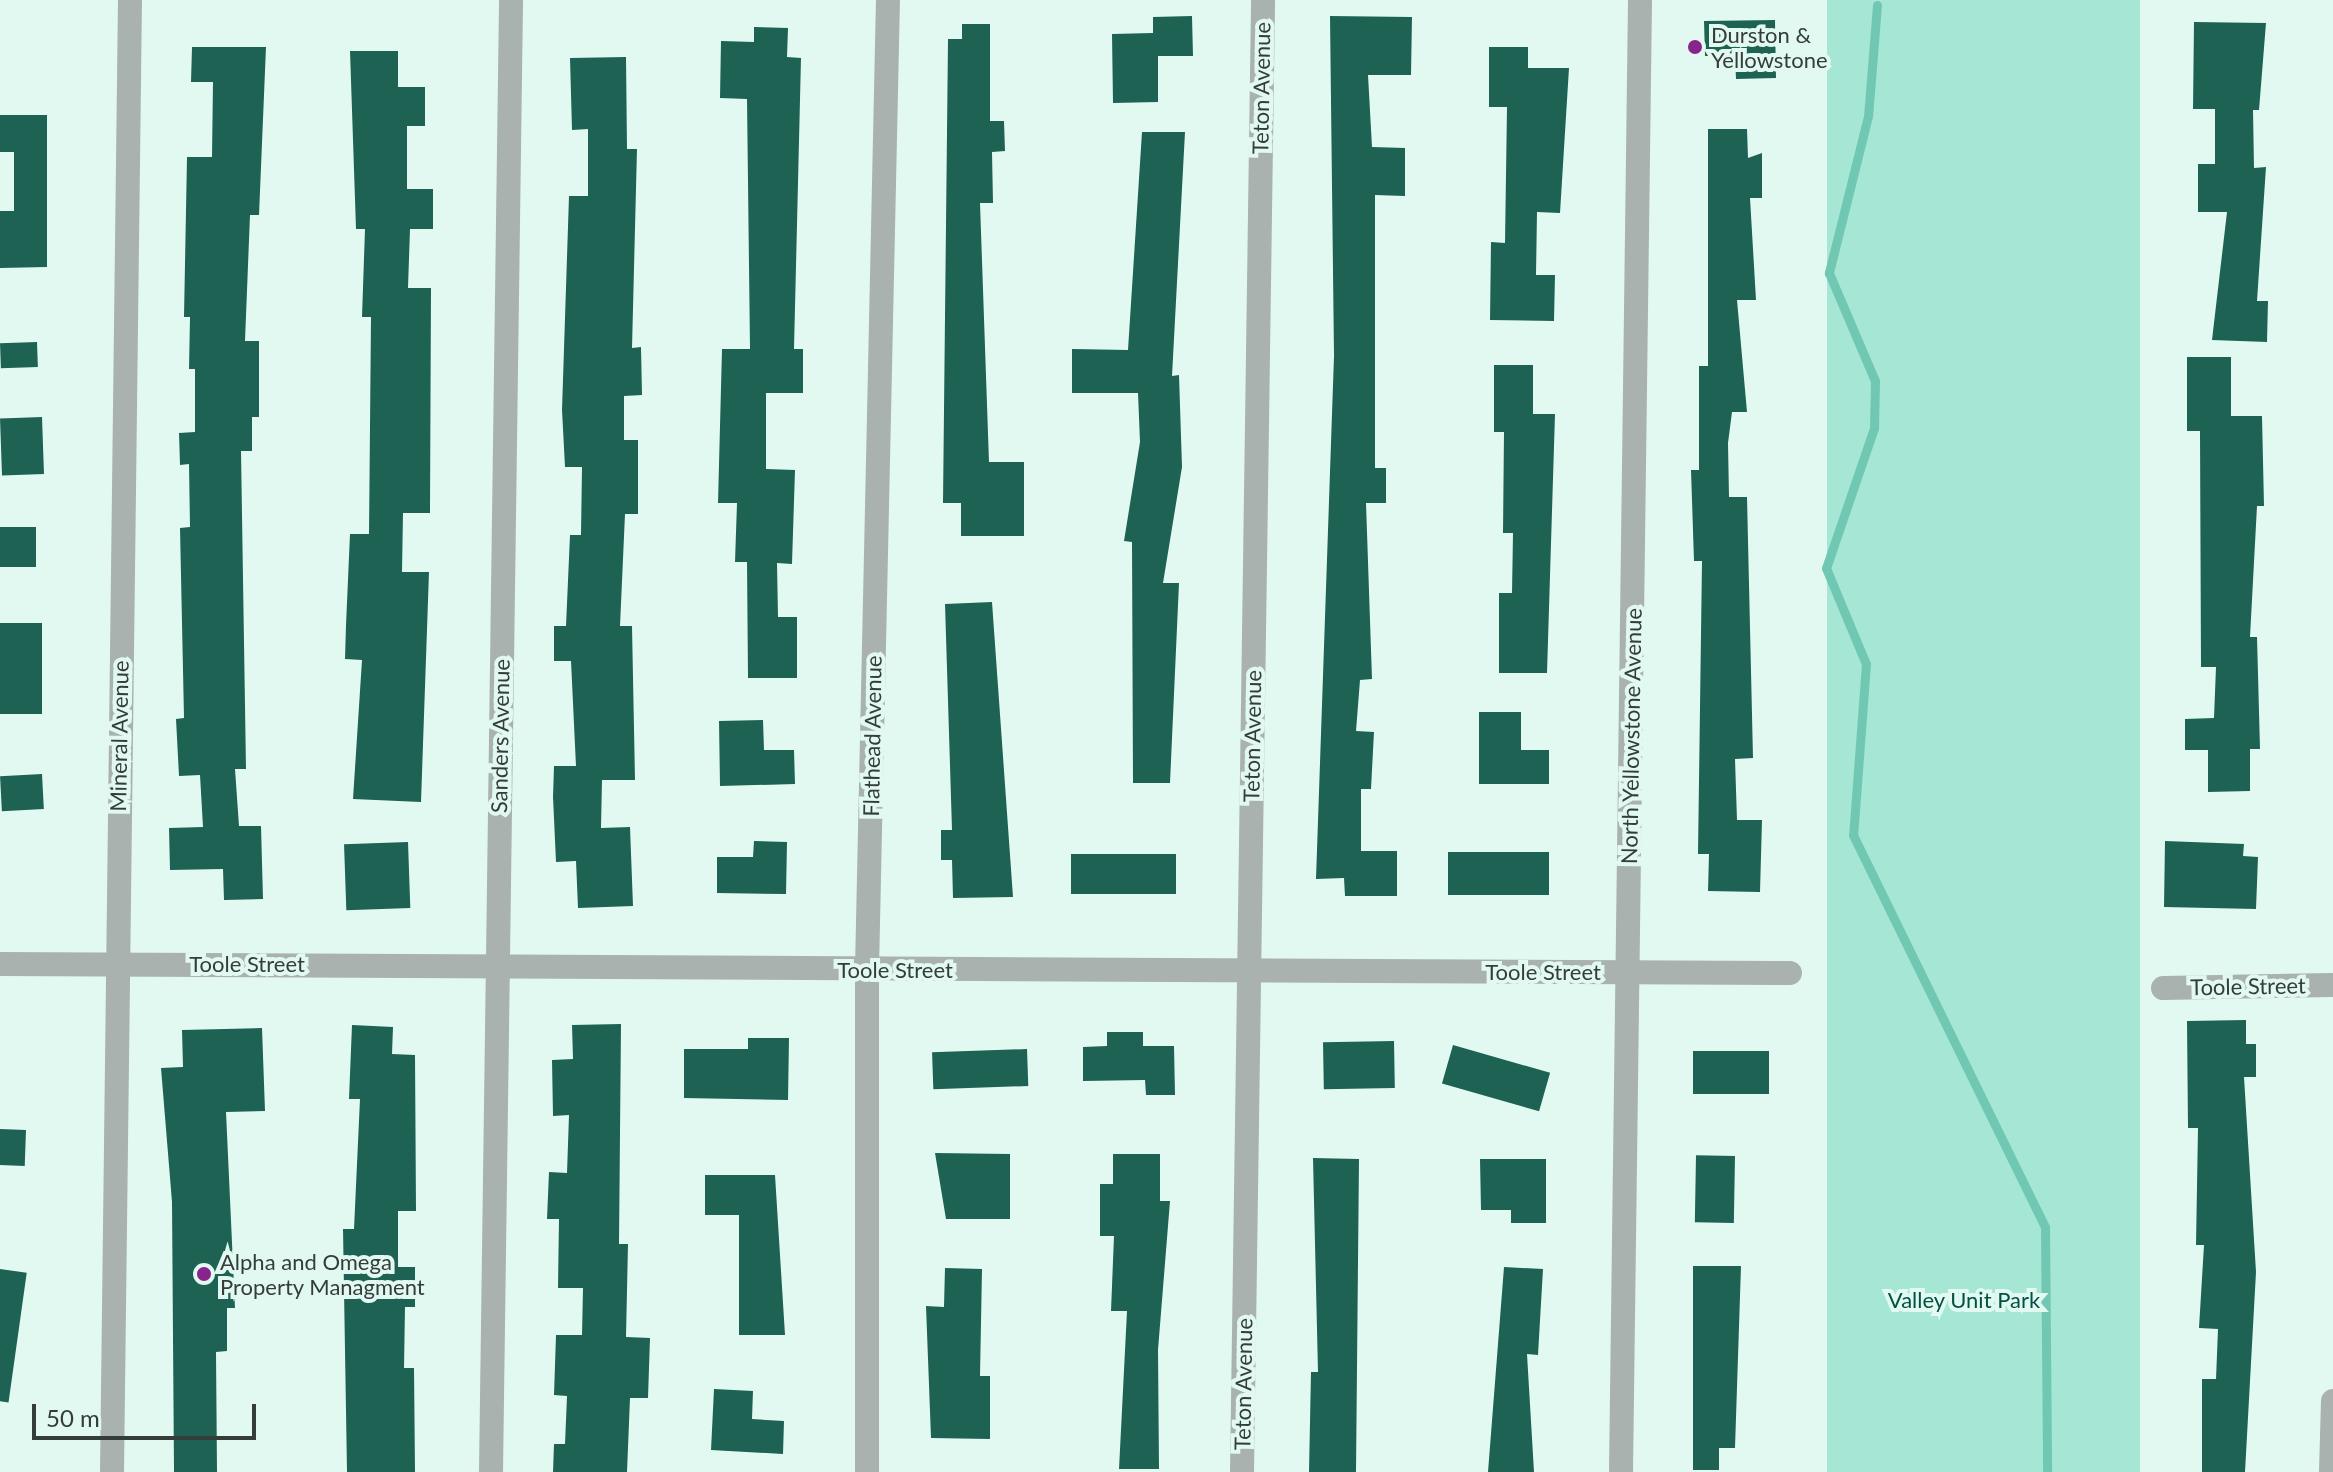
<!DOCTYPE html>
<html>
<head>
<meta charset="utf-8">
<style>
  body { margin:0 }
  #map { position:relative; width:2333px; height:1472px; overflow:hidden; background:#e2f9f2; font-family:Lato,sans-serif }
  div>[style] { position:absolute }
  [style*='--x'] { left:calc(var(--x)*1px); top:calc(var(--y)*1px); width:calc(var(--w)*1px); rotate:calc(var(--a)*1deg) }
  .green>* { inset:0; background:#a5e6d4; transform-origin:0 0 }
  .stream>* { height:9px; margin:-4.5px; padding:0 4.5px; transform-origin:4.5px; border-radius:4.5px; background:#71c8b2 }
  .building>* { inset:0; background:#1d6253; transform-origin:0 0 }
  .street>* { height:24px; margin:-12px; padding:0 12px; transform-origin:12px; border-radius:12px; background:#a9b2af }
  .dots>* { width:22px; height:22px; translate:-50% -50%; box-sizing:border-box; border:4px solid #e2f9f2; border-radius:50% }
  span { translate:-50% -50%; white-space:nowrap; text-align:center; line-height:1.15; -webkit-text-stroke:8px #e2f9f2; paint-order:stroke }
  .poi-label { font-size:22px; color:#343d3a }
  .left { translate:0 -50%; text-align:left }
  .street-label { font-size:22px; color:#343d3a }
  .park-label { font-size:22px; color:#025143 }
  .scale { position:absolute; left:32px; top:1404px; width:224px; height:36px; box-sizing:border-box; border:4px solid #343d3a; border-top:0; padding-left:10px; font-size:24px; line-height:28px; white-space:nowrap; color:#343d3a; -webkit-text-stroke:6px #e2f9f2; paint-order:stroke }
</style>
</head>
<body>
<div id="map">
  <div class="green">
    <div style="left:1827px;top:0;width:313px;height:1472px"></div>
  </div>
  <div class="stream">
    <div style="--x:1877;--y:5;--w:111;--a:94.6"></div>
    <div style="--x:1868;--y:116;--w:162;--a:104"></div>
    <div style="--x:1829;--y:273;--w:117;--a:66.9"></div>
    <div style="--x:1875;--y:381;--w:47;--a:91.2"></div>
    <div style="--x:1874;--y:428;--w:148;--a:108.9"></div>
    <div style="--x:1826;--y:568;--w:104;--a:67.4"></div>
    <div style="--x:1866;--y:664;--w:171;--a:94.3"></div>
    <div style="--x:1853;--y:835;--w:436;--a:63.9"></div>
    <div style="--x:2045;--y:1227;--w:245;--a:89.5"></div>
  </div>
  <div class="building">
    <div style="clip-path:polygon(1192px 16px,1193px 56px,1158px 56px,1158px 102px,1113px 103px,1112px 34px,1153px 33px,1153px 17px)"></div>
    <div style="clip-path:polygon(1330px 16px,1412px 17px,1411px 75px,1368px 75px,1372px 147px,1405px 148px,1405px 196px,1375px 195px,1375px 468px,1386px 468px,1386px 503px,1366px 503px,1372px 679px,1360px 680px,1356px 731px,1374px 732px,1371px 789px,1361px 789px,1361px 851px,1397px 851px,1397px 896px,1345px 896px,1344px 878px,1316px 879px,1334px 356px)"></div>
    <div style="clip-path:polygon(1775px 20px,1776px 78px,1736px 79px,1735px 56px,1705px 56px,1704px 21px)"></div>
    <div style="clip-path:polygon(2194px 22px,2266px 23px,2259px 110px,2253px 110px,2254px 168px,2266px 167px,2257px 301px,2268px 301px,2267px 342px,2212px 340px,2227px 212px,2198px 212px,2198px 164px,2215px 164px,2215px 109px,2193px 109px)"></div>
    <div style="clip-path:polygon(962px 24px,990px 24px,990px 121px,1004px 121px,1005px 151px,992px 152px,993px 203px,980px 203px,989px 462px,1024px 462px,1024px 536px,961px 536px,961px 503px,943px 503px,948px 39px,962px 39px)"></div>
    <div style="clip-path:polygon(754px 27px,788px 28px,787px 57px,801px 58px,794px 349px,803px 349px,803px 393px,766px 393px,766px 469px,795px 470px,792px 564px,777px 563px,778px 617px,797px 617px,797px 678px,748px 678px,747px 562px,735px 562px,737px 503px,718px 503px,722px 349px,750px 349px,747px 99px,720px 98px,721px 41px,754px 42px)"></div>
    <div style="clip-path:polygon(192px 47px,266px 47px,259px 215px,250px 215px,245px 341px,259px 341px,259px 417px,252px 417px,252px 451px,241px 451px,246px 769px,235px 769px,239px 826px,261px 826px,263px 899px,224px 900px,223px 869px,170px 870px,169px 828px,203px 827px,200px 775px,179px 776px,176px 719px,184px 718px,180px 528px,190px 527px,189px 464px,180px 465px,179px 433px,195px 432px,195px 369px,189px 369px,190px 317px,184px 317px,187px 157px,212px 157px,213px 82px,191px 82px)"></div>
    <div style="clip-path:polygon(1489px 47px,1528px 47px,1528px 68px,1569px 68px,1560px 213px,1537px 212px,1536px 275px,1555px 275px,1554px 321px,1490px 320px,1491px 242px,1505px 243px,1507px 107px,1489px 107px)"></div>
    <div style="clip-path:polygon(350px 51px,398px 51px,398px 87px,425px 87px,425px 126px,407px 126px,407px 189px,433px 189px,433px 229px,410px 229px,408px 288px,431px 288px,430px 513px,403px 513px,402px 572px,429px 572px,421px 802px,353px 799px,362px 660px,345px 659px,346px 625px,350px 534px,369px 534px,371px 317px,362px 317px,365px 229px,356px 229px)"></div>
    <div style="clip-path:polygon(626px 57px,627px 149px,637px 149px,632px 348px,641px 347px,642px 395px,624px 396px,624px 440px,638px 440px,638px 514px,625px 514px,620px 626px,632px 626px,635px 780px,602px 780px,601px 828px,630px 827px,633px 906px,578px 908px,576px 861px,556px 862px,553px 797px,554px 766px,576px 766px,571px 661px,554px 661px,554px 626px,566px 626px,570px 535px,581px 535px,582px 467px,565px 467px,562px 410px,569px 196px,588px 196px,588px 129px,572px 130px,570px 58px)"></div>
    <div style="clip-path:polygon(0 115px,47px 115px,47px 267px,0 268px,0 211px,14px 211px,14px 152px,0 152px)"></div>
    <div style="clip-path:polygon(1708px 129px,1747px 129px,1748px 158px,1762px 153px,1762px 198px,1750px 198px,1756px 300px,1737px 300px,1747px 412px,1732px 412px,1728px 443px,1729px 497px,1747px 497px,1753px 758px,1735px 759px,1737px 820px,1762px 820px,1760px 892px,1708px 891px,1709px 854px,1698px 854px,1702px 561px,1694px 561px,1691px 470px,1699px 470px,1699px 366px,1708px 366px)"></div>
    <div style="clip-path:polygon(1142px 132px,1185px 132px,1172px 376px,1179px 375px,1182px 467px,1163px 583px,1179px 583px,1170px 783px,1133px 783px,1132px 542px,1124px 541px,1140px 442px,1138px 393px,1072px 393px,1072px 349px,1128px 350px)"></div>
    <div style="left:37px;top:342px;width:25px;height:37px;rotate:88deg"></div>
    <div style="clip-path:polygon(2187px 357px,2231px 357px,2231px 416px,2262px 416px,2264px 506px,2257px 506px,2250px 637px,2257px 637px,2260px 749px,2250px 749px,2250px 791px,2208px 792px,2208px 750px,2185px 750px,2185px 719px,2214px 718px,2216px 667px,2201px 667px,2200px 431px,2187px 431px)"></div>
    <div style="clip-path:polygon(1494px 365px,1533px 365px,1533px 414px,1555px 414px,1547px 673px,1499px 673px,1499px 593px,1512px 593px,1513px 533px,1503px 533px,1504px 432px,1494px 432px)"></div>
    <div style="left:42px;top:417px;width:57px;height:42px;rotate:88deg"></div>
    <div style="left:0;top:527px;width:36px;height:40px"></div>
    <div style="clip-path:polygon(992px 602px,1013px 897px,953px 898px,952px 860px,941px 860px,941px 830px,952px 830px,945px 604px)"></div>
    <div style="left:0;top:623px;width:42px;height:91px"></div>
    <div style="clip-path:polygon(1479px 712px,1521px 712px,1521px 750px,1549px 750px,1549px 784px,1479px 784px)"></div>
    <div style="clip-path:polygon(763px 720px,764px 750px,794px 750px,795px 784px,720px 786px,719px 721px)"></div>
    <div style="left:42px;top:774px;width:35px;height:42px;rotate:87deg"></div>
    <div style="clip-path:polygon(754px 841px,787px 842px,786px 894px,717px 893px,717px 857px,753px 857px)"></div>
    <div style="clip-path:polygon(2165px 841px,2244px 844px,2243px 856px,2258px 857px,2256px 909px,2164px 907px)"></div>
    <div style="left:408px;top:842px;width:66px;height:64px;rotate:88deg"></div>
    <div style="left:1549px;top:852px;width:43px;height:101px;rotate:90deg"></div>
    <div style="left:1071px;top:854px;width:105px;height:40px"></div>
    <div style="clip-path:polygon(2246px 1020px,2246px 1044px,2256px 1044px,2256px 1077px,2244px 1077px,2256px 1272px,2245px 1472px,2202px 1472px,2202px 1379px,2216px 1379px,2218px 1329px,2199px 1328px,2204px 1245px,2196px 1245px,2198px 1128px,2188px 1128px,2187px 1021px)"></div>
    <div style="clip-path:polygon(621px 1024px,619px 1244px,628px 1244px,626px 1337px,650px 1338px,648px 1398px,630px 1398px,627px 1472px,553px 1472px,554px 1444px,565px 1444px,567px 1396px,554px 1395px,556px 1335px,582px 1335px,583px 1288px,558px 1288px,559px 1219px,547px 1219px,549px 1172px,567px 1173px,569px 1115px,553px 1116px,552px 1060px,573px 1059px,572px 1025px)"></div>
    <div style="clip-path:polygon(352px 1025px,393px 1027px,392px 1054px,415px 1055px,416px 1211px,398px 1211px,398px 1267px,415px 1267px,415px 1307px,405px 1307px,404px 1368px,414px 1368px,415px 1472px,347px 1472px,343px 1229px,354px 1229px,360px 1099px,349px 1099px)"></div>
    <div style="clip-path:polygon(262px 1028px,265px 1111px,226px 1112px,235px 1308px,227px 1308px,227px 1351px,216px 1352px,217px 1472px,174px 1472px,172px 1202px,161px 1068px,183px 1067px,182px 1030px)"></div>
    <div style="clip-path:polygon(1107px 1032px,1143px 1032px,1143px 1046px,1174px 1046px,1175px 1095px,1146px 1095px,1145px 1080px,1083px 1081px,1083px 1047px,1107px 1046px)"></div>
    <div style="clip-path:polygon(748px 1038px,789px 1038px,788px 1100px,684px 1098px,684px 1049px,748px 1049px)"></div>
    <div style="left:1394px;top:1041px;width:47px;height:71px;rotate:89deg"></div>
    <div style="left:1453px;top:1045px;width:101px;height:40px;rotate:16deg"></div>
    <div style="left:1027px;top:1049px;width:37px;height:95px;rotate:88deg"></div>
    <div style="left:1769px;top:1051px;width:43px;height:76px;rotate:90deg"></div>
    <div style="left:0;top:1129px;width:26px;height:36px;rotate:2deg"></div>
    <div style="clip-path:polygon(935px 1153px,1010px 1154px,1010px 1219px,946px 1219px)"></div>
    <div style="clip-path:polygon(1113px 1154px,1160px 1154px,1160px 1201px,1170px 1201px,1158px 1350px,1159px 1469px,1119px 1469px,1127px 1311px,1111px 1311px,1114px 1236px,1100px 1236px,1100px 1184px,1113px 1184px)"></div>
    <div style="left:1735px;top:1156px;width:67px;height:39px;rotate:91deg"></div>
    <div style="clip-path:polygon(1313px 1158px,1359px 1159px,1356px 1472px,1309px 1472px,1311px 1372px,1318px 1372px)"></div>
    <div style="clip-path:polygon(1480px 1159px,1546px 1159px,1546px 1223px,1511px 1223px,1511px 1210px,1481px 1210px)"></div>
    <div style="clip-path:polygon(705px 1175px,775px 1175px,785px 1335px,739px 1335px,739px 1215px,705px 1215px)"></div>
    <div style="clip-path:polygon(1693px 1266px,1741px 1266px,1735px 1448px,1719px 1448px,1719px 1470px,1693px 1470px)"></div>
    <div style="clip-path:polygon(1504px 1267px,1543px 1269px,1538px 1355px,1527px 1354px,1534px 1472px,1488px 1472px)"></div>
    <div style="clip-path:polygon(945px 1268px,982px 1269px,980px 1376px,990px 1376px,990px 1439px,931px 1438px,926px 1306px,944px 1307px)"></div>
    <div style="left:0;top:1269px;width:27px;height:131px;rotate:8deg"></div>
    <div style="clip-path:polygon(714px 1389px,753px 1391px,752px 1419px,784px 1421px,783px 1454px,711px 1450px)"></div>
  </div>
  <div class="street">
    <div style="--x:0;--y:964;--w:1790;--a:0.29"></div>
    <div style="--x:2163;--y:988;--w:170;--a:-1"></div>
    <div style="--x:112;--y:1472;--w:1472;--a:-89.3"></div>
    <div style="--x:491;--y:1472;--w:1472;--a:-89.22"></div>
    <div style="--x:867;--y:1472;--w:503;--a:-90"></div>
    <div style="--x:867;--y:969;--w:969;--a:-88.76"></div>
    <div style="--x:1242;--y:1472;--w:1472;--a:-89.18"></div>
    <div style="--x:1621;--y:1472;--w:1472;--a:-89.26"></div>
    <div style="--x:2331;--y:1472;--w:71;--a:-88.4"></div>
  </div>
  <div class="dots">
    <div style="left:1695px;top:47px;background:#87258d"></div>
    <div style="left:204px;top:1274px;background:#87258d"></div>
  </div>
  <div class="poi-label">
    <span class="left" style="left:1711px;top:47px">Durston &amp;<br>Yellowstone</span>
    <span class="left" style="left:220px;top:1274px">Alpha and Omega<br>Property Managment</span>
  </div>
  <div class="street-label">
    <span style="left:1261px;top:88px;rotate:-89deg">Teton Avenue</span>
    <span style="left:119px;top:736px;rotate:-89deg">Mineral Avenue</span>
    <span style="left:500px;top:736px;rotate:-89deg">Sanders Avenue</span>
    <span style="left:872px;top:736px;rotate:-89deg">Flathead Avenue</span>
    <span style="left:1252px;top:736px;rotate:-89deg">Teton Avenue</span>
    <span style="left:1631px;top:736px;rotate:-89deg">North Yellowstone Avenue</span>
    <span style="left:247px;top:964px">Toole Street</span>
    <span style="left:895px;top:970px">Toole Street</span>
    <span style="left:1543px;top:972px">Toole Street</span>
    <span style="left:2248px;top:986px;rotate:-1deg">Toole Street</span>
    <span style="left:1243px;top:1384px;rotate:-89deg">Teton Avenue</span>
  </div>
  <div class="park-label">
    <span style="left:1964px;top:1300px">Valley Unit Park</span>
  </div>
  <div class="scale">50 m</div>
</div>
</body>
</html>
